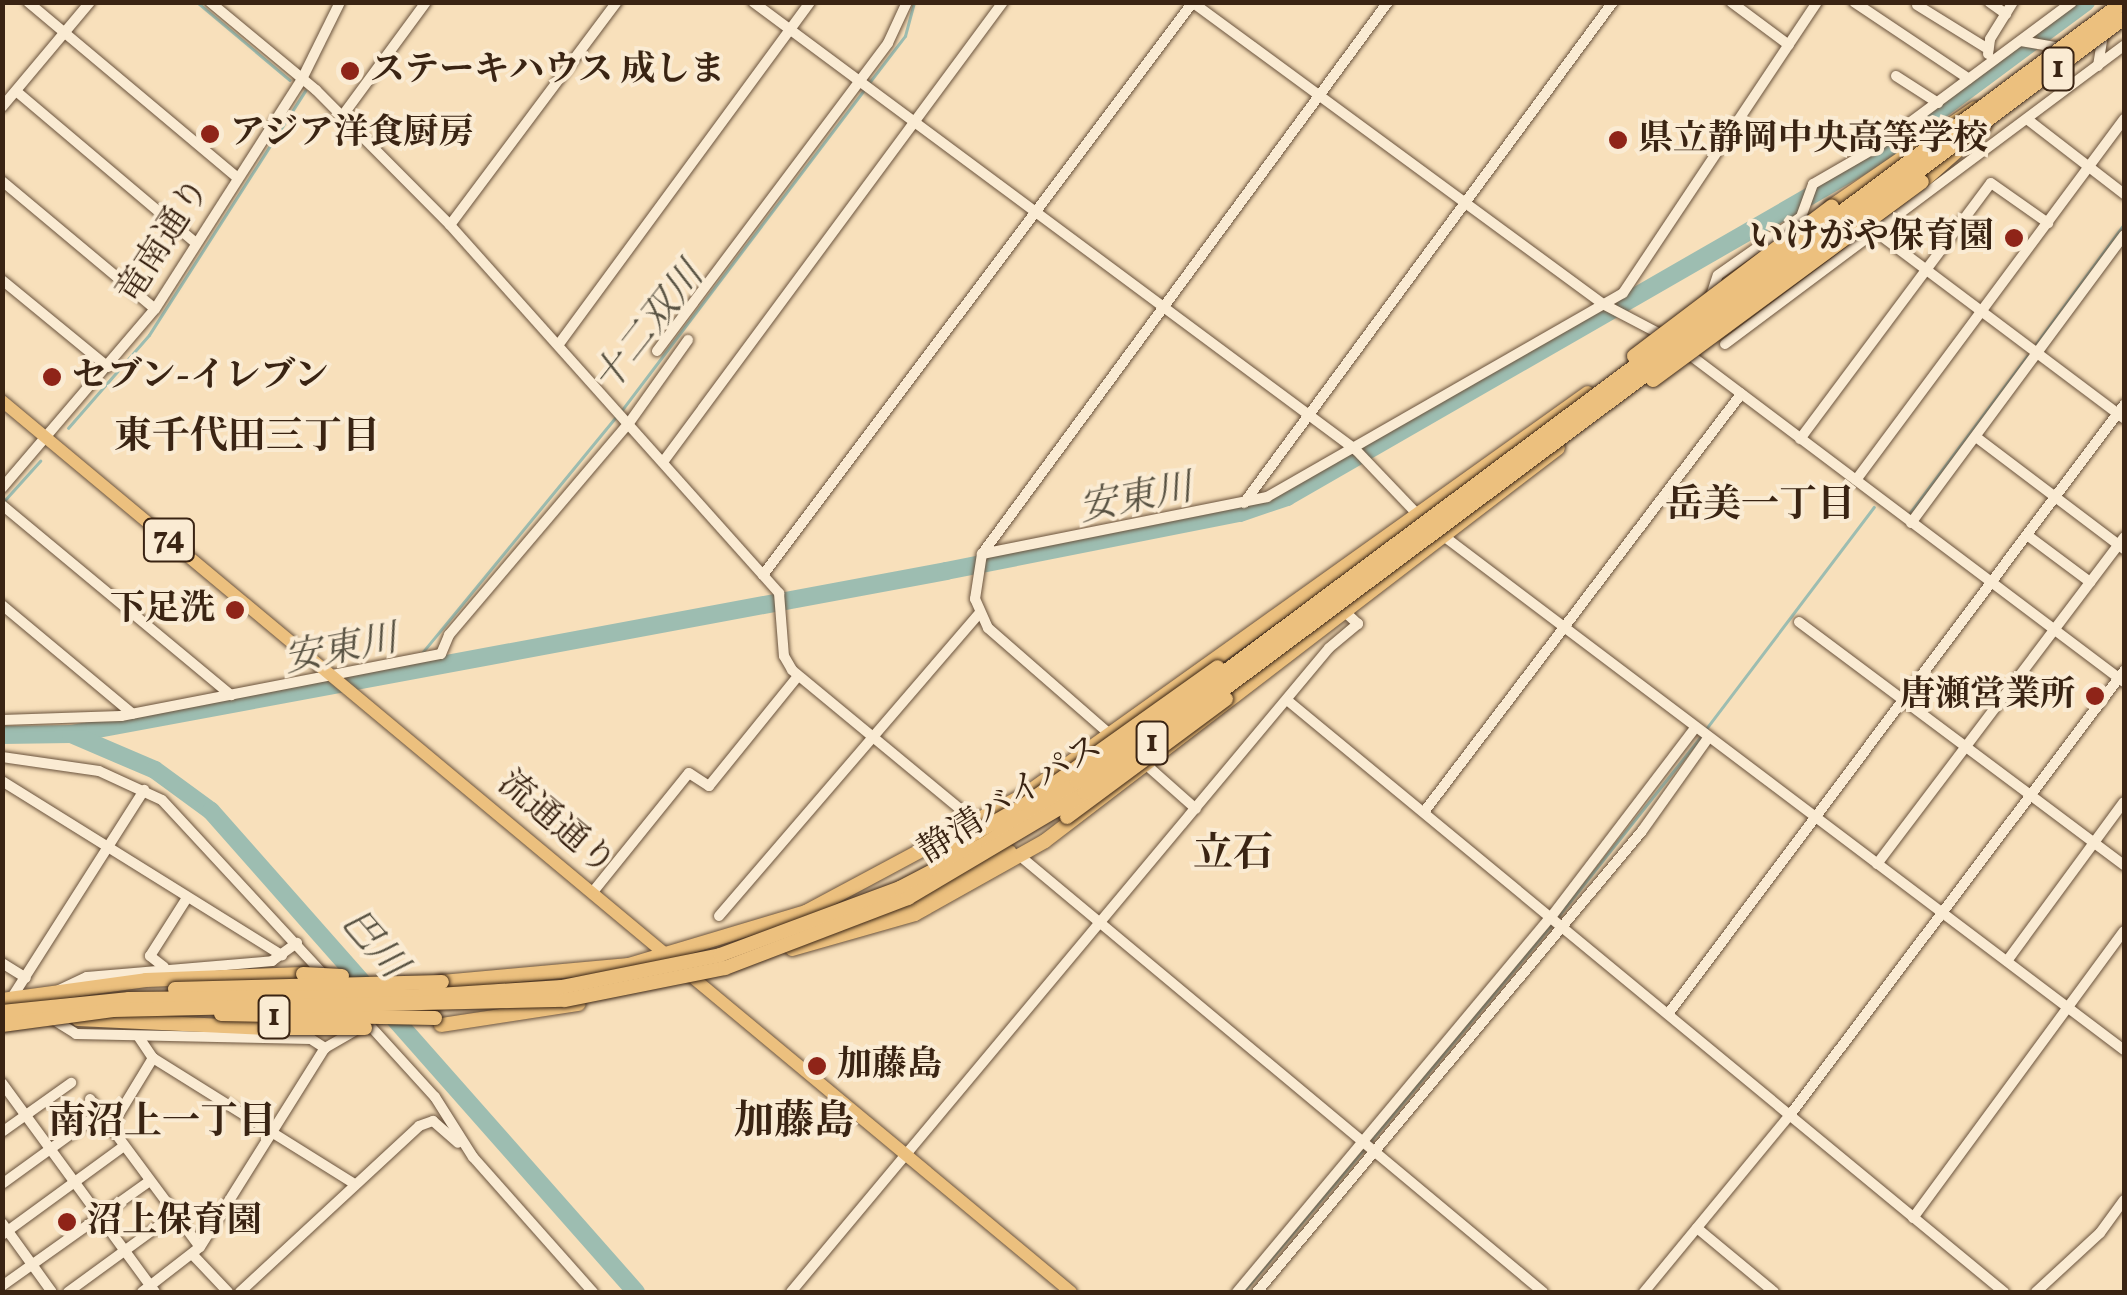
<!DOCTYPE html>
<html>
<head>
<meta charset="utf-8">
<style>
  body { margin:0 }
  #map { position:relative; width:2127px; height:1295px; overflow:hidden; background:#f8e0bb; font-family:Vollkorn,"Noto Serif JP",serif }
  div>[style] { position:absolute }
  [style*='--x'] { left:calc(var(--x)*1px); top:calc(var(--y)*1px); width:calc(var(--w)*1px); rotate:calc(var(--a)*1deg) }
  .stream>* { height:2.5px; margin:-1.25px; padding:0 1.25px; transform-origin:1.25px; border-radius:1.25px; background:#9dbdb1 }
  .river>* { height:18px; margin:-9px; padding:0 9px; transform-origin:9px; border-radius:9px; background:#9dbdb1 }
  .roads { filter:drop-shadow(0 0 2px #6a533d) drop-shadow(0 0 2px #6a533d) }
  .minor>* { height:10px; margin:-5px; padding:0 5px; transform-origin:5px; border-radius:5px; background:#faebd3 }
  .major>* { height:12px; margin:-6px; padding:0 6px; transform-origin:6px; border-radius:6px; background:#ecc07e }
  .highway>* { height:14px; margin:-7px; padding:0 7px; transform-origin:7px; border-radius:7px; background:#ecc07e }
  .bridges { filter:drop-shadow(0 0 2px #3a2413) drop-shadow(0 0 2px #3a2413) }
  .highway-bridge>* { height:14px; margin:-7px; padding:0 7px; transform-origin:7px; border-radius:7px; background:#ecc07e }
  .dots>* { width:28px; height:28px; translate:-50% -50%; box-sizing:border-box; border:5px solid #faebd3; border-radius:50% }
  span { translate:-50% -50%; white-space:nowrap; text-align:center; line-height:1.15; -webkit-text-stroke:8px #faebd3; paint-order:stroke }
  .shield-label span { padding:2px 8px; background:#faebd3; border:2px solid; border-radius:8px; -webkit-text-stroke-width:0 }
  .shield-label { font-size:32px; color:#3a2413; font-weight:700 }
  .poi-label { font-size:35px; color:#3a2413; font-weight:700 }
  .left { translate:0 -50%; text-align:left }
  .right { translate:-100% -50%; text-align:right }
  .street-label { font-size:35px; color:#3a2413 }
  .water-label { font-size:38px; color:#585242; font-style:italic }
  .neighbourhood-label { font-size:38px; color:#3a2413; font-weight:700 }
  .quarter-label { font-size:40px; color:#3a2413; font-weight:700 }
  .frame { position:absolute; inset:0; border:5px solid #3a2413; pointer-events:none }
</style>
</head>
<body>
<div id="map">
  <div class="stream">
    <div style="--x:197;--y:2;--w:121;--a:40"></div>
    <div style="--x:869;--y:83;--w:59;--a:-52.5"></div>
    <div style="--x:905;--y:36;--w:35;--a:-75"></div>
    <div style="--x:2036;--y:344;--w:149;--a:-53.7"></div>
    <div style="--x:622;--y:410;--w:403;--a:-52.9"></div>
    <div style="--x:68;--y:428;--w:123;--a:-48.9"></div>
    <div style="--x:149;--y:335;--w:290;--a:-57.4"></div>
    <div style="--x:4;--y:501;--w:54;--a:-48"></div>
    <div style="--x:1909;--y:514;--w:197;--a:-53.2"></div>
    <div style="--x:422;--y:653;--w:307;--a:-50.6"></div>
    <div style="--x:404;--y:673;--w:13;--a:-48"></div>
    <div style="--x:1706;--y:729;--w:278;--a:-52.9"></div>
    <div style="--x:1557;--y:918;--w:232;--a:-51.6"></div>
    <div style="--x:1368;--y:1144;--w:287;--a:-50.1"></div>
    <div style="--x:1243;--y:1292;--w:186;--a:-49.8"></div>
  </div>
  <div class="river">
    <div style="--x:71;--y:734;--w:890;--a:-10.55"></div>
    <div style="--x:946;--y:571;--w:300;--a:-11.2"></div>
    <div style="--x:1240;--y:513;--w:50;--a:-18.8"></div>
    <div style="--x:1287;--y:497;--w:680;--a:-29.92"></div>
    <div style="--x:1876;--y:158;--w:262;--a:-36.6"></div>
    <div style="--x:2;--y:735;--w:69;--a:-0.8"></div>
    <div style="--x:71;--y:734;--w:91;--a:23.2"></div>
    <div style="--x:155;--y:770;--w:69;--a:36.2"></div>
    <div style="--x:211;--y:811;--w:642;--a:48.54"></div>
  </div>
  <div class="roads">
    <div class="minor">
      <div style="--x:28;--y:2;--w:274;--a:40"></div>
      <div style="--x:210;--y:2;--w:138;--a:39.7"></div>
      <div style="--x:316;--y:90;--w:190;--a:45.2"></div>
      <div style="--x:450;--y:225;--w:494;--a:48.2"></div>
      <div style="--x:779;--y:593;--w:63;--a:85.5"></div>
      <div style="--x:784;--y:656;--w:16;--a:60"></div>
      <div style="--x:792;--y:670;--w:240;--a:39.6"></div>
      <div style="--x:753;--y:2;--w:751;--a:36.61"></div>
      <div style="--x:1356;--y:450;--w:93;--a:46.3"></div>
      <div style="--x:1192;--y:2;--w:510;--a:36.31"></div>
      <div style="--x:1603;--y:304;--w:69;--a:27.7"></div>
      <div style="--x:1731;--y:2;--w:72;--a:36.6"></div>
      <div style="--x:1854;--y:2;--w:138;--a:33.8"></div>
      <div style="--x:1989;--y:2;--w:21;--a:35"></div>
      <div style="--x:1917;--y:5;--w:84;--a:31.8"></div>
      <div style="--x:2021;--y:41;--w:40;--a:10"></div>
      <div style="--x:1988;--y:54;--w:15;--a:-82"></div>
      <div style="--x:1990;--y:39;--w:44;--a:-58.1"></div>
      <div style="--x:2098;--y:66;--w:31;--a:-81"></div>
      <div style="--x:1896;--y:76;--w:50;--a:32.7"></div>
      <div style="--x:16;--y:91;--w:236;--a:40.2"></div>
      <div style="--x:2;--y:107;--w:137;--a:-50"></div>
      <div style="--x:343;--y:115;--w:140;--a:-53.7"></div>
      <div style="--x:2027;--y:119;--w:123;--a:37.7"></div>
      <div style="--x:2;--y:181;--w:199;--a:39.9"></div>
      <div style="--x:450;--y:225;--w:279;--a:-53.2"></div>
      <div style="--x:1876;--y:232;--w:310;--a:36.9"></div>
      <div style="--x:2;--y:280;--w:137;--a:39.4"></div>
      <div style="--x:1709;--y:302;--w:28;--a:-72"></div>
      <div style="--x:1718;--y:275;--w:101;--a:-34.9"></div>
      <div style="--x:1801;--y:217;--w:35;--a:-70"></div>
      <div style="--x:1813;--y:184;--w:74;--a:-30"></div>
      <div style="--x:1877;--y:147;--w:243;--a:-36.6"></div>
      <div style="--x:559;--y:344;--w:424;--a:-53.7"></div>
      <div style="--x:1725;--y:344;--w:498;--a:-36.8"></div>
      <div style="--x:657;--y:351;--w:385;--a:-53.1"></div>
      <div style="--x:888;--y:43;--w:45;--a:-65.1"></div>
      <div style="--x:1686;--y:352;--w:548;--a:37"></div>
      <div style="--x:1976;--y:437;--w:186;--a:37.1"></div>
      <div style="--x:1800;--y:439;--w:319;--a:-53.3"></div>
      <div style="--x:1991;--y:183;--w:70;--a:35.1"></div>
      <div style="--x:663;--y:462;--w:572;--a:-53.53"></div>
      <div style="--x:1856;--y:480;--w:450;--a:-53.4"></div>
      <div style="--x:2;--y:488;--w:235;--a:-49.5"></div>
      <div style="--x:155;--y:309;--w:273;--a:-57.4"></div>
      <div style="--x:302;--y:79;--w:86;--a:-63.7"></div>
      <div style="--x:1244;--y:503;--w:622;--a:-53.63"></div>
      <div style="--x:2;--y:505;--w:298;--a:39.7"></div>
      <div style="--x:1911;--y:523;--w:358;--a:-53.5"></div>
      <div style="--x:1441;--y:534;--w:856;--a:37.07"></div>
      <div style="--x:2027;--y:535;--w:79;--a:36.7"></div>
      <div style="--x:982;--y:554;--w:291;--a:-11.3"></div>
      <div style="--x:1267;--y:497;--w:410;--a:-29.8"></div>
      <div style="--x:1623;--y:293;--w:350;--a:-56.3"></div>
      <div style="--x:763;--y:575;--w:716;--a:-53.11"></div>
      <div style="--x:2;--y:605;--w:170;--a:39.8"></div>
      <div style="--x:1799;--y:622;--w:406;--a:36.8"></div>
      <div style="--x:1287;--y:700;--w:930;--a:39.55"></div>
      <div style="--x:2;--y:720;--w:119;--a:-1.9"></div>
      <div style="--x:121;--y:716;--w:326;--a:-11"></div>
      <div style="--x:441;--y:654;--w:21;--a:-67"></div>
      <div style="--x:449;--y:635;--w:278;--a:-49.7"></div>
      <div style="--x:629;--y:423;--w:102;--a:-54.6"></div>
      <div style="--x:1113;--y:737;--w:166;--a:-138.9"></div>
      <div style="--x:988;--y:628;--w:32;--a:-114"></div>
      <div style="--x:975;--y:599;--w:46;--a:-81.2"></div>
      <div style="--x:982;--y:554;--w:685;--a:-53.67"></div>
      <div style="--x:2;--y:757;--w:98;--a:8.2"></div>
      <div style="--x:99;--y:771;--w:69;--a:24.7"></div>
      <div style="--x:162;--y:800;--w:240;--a:47.2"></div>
      <div style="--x:1142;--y:761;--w:72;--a:41.6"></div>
      <div style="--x:2;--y:781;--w:330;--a:31.9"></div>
      <div style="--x:1424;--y:812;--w:525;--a:-52.82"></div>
      <div style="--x:1020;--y:856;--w:681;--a:39.82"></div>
      <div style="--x:1877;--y:864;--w:410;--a:-52.9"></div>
      <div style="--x:592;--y:893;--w:154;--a:-51.1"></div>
      <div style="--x:689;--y:773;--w:24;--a:33"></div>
      <div style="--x:709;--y:786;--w:141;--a:-51"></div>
      <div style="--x:719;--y:916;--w:400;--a:-49.3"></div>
      <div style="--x:2007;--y:961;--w:197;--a:-53.7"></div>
      <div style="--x:2;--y:963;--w:28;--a:32"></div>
      <div style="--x:164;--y:967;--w:18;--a:-142"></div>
      <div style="--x:150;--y:956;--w:69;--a:-57.5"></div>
      <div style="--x:59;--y:990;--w:31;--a:-25"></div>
      <div style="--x:87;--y:977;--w:186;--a:-4.9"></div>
      <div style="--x:272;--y:961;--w:31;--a:-36"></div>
      <div style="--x:11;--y:999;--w:248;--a:-57.5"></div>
      <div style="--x:1668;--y:1014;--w:761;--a:-53.18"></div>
      <div style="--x:363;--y:1018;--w:107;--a:47.7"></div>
      <div style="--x:435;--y:1097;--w:71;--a:57.7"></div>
      <div style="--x:473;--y:1157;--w:181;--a:48.4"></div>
      <div style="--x:54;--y:1020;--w:26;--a:32"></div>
      <div style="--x:76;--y:1034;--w:235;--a:1.2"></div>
      <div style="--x:311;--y:1039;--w:17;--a:33"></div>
      <div style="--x:325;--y:1048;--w:34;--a:-30"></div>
      <div style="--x:138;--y:1036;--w:27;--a:56"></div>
      <div style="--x:153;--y:1058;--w:238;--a:32"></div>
      <div style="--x:2;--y:1083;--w:259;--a:53.8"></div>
      <div style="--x:90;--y:1099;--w:184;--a:53.4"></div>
      <div style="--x:111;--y:1127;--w:81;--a:-58.7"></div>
      <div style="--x:2;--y:1132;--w:85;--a:-35.4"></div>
      <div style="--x:2;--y:1184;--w:121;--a:-35.9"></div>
      <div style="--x:1913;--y:1218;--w:356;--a:-53.7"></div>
      <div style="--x:2;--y:1223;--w:85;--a:54.1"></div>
      <div style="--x:1697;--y:1228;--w:100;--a:39.7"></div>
      <div style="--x:2;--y:1235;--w:151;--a:-36.1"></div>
      <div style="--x:193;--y:1255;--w:51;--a:46.6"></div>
      <div style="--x:2;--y:1286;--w:181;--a:-35.4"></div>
      <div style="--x:68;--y:1292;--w:132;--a:-36.1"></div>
      <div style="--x:142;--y:1292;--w:73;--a:-37.8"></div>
      <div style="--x:200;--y:1247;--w:235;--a:-57.9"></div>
      <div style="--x:240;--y:1292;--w:244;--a:-42.8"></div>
      <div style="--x:419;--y:1126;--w:15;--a:-20"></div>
      <div style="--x:433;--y:1121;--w:33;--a:41"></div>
      <div style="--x:791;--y:1292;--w:839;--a:-50.12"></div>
      <div style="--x:1329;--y:648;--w:38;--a:-40"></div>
      <div style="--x:1358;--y:624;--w:18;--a:-137"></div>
      <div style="--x:1237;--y:1292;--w:489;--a:-50.1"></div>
      <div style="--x:1551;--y:917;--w:238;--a:-52.7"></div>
      <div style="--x:1257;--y:1292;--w:601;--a:-50.13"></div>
      <div style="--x:1642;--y:831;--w:114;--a:-54.6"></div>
      <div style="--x:1644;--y:1292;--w:229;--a:-50.5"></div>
      <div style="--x:1790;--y:1115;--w:556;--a:-53.05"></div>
      <div style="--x:2036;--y:1292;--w:87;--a:-42.7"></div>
      <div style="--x:2100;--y:1233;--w:41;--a:-54"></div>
    </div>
    <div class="major">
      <div style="--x:2;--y:401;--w:870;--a:39.82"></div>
      <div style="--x:685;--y:971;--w:502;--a:39.75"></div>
    </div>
    <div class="highway">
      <div style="--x:1922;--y:182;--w:83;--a:-41.6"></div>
      <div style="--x:1832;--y:206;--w:173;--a:-34.4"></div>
      <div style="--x:806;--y:912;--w:250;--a:-28.2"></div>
      <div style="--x:1026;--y:794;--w:690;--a:-35.51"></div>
      <div style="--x:868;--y:922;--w:158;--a:-26.2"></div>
      <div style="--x:792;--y:949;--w:128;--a:-15.9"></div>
      <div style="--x:915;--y:914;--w:149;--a:-29.3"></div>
      <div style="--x:1045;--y:841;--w:646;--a:-37.46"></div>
      <div style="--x:442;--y:982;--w:188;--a:-5.2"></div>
      <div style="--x:629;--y:965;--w:191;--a:-16.7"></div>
      <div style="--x:2;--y:1000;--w:145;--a:-7.9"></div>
      <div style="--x:146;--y:980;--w:157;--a:-2.2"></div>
      <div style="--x:78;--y:1019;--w:189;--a:2.7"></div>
      <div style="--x:441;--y:1025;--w:139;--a:-8.7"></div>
    </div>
  </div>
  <div class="bridges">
    <div class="highway-bridge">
      <div style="--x:1634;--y:356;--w:248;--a:-37.1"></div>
      <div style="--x:1653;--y:380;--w:334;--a:-36.4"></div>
      <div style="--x:1067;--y:817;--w:198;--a:-36.6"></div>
      <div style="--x:949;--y:848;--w:85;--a:-29.6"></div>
      <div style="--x:1023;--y:806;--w:239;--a:-35.5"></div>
      <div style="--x:303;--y:974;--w:39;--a:3"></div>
      <div style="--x:175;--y:989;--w:267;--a:-1.5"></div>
      <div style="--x:2;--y:1012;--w:128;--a:-5.8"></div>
      <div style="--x:129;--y:999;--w:294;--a:-0.6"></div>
      <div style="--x:423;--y:996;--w:139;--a:-3.7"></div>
      <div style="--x:562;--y:987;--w:161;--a:-11.4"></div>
      <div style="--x:720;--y:955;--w:192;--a:-20.4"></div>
      <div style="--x:900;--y:888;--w:99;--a:-27.6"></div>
      <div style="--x:988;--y:842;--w:107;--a:-34"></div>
      <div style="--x:1077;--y:782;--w:1305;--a:-36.71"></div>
      <div style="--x:221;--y:1014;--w:214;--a:1.1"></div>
      <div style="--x:2;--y:1025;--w:112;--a:-7.7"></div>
      <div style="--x:113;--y:1010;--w:452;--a:-1.3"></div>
      <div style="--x:565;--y:1000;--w:163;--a:-11.3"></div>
      <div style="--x:725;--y:968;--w:196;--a:-20.9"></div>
      <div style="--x:908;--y:898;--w:206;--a:-30.7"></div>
      <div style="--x:1085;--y:793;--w:1296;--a:-36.72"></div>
      <div style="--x:267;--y:1028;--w:98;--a:0"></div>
    </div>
  </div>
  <div class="dots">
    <div style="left:350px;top:71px;background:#8f2418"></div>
    <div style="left:210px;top:134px;background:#8f2418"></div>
    <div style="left:1618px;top:140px;background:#8f2418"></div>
    <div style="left:2014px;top:238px;background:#8f2418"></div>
    <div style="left:52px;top:377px;background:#8f2418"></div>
    <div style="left:235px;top:610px;background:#8f2418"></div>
    <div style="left:2095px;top:696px;background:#8f2418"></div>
    <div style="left:817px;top:1066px;background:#8f2418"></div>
    <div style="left:67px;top:1222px;background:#8f2418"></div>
  </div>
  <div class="shield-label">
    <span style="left:2058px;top:69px">1</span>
    <span style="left:169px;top:540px">74</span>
    <span style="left:1152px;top:743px">1</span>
    <span style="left:274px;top:1017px">1</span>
  </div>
  <div class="poi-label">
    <span class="left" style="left:370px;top:71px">ステーキハウス 成しま</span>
    <span class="left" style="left:230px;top:134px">アジア洋食厨房</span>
    <span class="left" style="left:1638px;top:140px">県立静岡中央高等学校</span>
    <span class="right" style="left:1994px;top:238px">いけがや保育園</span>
    <span class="left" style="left:72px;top:377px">セブン-イレブン</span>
    <span class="right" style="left:215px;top:610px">下足洗</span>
    <span class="right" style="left:2075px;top:696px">唐瀬営業所</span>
    <span class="left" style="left:837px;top:1066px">加藤島</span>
    <span class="left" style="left:87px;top:1222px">沼上保育園</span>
  </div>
  <div class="street-label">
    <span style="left:164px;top:241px;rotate:-57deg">竜南通り</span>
    <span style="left:1011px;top:800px;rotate:-32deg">静清バイパス</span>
    <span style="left:556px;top:824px;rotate:40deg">流通通り</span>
  </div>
  <div class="water-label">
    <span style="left:650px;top:329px;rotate:-52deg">十二双川</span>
    <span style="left:1136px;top:500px;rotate:-11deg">安東川</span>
    <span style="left:341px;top:651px;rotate:-11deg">安東川</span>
    <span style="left:372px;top:945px;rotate:49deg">巴川</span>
  </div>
  <div class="neighbourhood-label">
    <span style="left:247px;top:439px">東千代田三丁目</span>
    <span style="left:1760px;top:507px">岳美一丁目</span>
    <span style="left:162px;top:1124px">南沼上一丁目</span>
  </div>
  <div class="quarter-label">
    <span style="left:1233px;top:855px">立石</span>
    <span style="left:794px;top:1123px">加藤島</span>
  </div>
  <div class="frame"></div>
</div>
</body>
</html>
